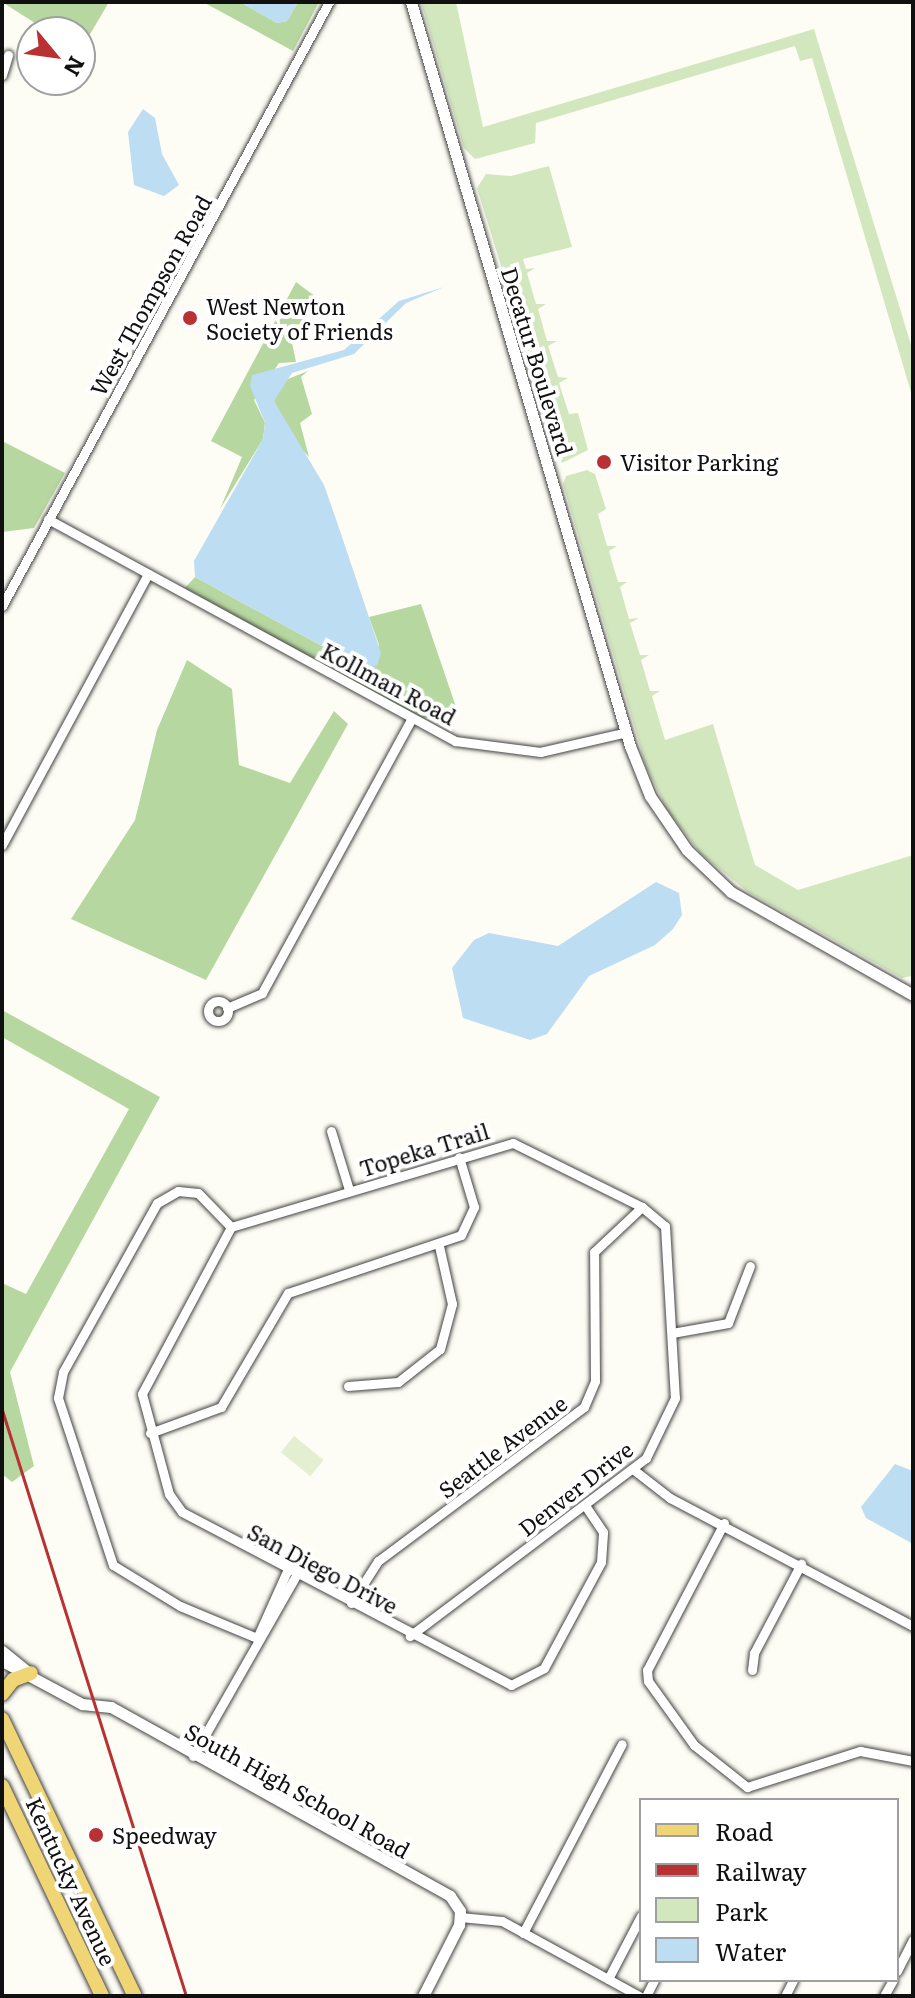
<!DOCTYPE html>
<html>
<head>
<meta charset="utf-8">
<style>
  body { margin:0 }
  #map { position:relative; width:915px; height:1998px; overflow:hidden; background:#fefdf5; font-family:Literata,serif }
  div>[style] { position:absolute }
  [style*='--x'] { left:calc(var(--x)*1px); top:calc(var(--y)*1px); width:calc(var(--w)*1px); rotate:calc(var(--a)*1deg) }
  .green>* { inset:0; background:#d3e7bf }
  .forest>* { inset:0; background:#b7d7a0 }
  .pitch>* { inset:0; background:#e4efd1; transform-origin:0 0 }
  .water>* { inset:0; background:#bcddf2 }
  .roads { filter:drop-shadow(0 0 2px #434343) drop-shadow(0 0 2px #434343) }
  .minor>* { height:9px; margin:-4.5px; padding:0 4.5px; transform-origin:4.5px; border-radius:4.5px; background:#fff }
  .minor>.ring { margin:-4.5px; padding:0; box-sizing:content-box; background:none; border:9px solid #fff; border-radius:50% }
  .tertiary>* { height:11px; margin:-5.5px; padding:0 5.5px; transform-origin:5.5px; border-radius:5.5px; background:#fff }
  .primary>* { height:14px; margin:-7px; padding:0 7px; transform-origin:7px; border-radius:7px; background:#efd574 }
  .rail>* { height:3px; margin:-1.5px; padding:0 1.5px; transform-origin:1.5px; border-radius:1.5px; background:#b83133 }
  .dots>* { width:22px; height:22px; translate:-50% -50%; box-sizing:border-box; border:4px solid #fff; border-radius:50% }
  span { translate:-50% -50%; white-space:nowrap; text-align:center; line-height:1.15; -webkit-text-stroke:8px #fff; paint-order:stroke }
  .street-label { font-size:22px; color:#101010 }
  .poi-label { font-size:22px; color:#101010 }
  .left { translate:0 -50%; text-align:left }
  .frame { position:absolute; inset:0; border:4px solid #101010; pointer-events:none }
  .legend { position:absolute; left:639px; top:1798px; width:260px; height:184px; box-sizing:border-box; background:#fff; border:2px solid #9f9f9f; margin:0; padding:10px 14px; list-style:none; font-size:24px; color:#101010 }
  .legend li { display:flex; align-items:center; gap:16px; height:40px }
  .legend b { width:40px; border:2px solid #9f9f9f }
  .north { position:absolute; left:16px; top:16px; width:80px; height:80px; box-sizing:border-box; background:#fff; border:2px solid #9f9f9f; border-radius:50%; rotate:119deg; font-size:22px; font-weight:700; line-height:32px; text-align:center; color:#101010 }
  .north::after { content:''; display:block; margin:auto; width:28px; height:36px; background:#b83133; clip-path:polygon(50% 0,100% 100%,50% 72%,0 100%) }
</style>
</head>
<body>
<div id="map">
  <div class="green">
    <div style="clip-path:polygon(421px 2px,456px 2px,483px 127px,814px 29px,913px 351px,913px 399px,812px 58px,800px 61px,795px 46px,536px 123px,535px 143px,475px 159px,464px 148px)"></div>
    <div style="clip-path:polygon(549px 166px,572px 247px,523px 259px,526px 269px,535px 268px,527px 273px,536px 304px,546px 304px,538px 309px,547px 341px,557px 341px,548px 346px,558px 377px,568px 378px,559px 383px,569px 414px,578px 413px,588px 450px,562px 463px,477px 188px,486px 174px,511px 176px)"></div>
    <div style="clip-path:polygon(587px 470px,595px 474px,606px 509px,598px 514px,607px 546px,617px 546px,609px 551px,618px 582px,627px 582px,620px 587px,629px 619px,639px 618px,630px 623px,640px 655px,649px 655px,641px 660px,650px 691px,660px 691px,652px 696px,665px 740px,713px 724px,755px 865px,798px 890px,913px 855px,911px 976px,902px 978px,748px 892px,700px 853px,666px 808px,646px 766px,563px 484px,566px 476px)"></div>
  </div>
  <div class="forest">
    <div style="clip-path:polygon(2px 2px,109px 2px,82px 48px,80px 32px,49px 32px)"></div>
    <div style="clip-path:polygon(203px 2px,240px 2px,277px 23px,287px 21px,298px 2px,319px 2px,293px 51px)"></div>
    <div style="clip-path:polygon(296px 282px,316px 297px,292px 343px,296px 362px,279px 363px,254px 400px,265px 423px,263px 439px,220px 509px,242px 457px,211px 441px)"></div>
    <div style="clip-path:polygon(308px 371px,301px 377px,312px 414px,300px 423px,309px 457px,291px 438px,274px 401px,283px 381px)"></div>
    <div style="clip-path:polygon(2px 441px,65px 473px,34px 528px,2px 532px)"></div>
    <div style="clip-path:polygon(195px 577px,364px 669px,379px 645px,369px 617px,421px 604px,456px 707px,422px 719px,185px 588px)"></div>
    <div style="clip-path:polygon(187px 660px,232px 689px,239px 765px,290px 783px,334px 711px,348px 724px,206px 980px,71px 919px,135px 820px,157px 730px)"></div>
    <div style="clip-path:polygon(2px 1010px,160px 1097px,10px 1372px,34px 1466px,12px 1482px,2px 1474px,2px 1283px,26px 1294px,129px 1109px,2px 1037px)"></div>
  </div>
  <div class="pitch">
    <div style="left:294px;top:1436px;width:38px;height:21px;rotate:39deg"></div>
  </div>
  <div class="water">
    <div style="clip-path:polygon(240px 2px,298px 2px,287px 21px,277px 23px)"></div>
    <div style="clip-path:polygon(143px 109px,155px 118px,162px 154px,179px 185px,164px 196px,134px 185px,128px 132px)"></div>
    <div style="clip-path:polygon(444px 287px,406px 303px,354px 354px,292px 373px,274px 401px,324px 485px,337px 522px,381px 653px,377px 666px,364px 669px,195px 577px,194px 561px,263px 439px,265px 423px,250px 386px,252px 375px,344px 350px,399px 301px)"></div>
    <div style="clip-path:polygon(656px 882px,679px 893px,682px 915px,673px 929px,655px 945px,589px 976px,547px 1034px,530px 1040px,463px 1018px,452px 968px,474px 940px,489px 933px,558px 946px)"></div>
    <div style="clip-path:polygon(895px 1464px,913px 1471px,913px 1544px,866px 1518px,861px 1507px)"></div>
  </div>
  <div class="roads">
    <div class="minor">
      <div style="--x:2;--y:75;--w:21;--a:-73"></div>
      <div style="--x:48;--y:519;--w:464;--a:28.6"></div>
      <div style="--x:455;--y:741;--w:86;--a:7.4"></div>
      <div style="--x:540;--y:752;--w:89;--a:-12.9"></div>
      <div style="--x:2;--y:606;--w:687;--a:-61.57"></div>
      <div style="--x:2;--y:845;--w:308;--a:-61.7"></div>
      <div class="ring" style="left:208px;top:1001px;width:11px;height:11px"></div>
      <div style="--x:227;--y:1008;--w:38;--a:-23"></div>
      <div style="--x:262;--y:993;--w:311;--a:-61.4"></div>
      <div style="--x:331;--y:1131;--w:62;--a:73"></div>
      <div style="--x:231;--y:1227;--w:294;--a:-16.6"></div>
      <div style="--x:513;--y:1143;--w:144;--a:26.4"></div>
      <div style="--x:642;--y:1207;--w:30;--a:40"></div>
      <div style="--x:665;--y:1226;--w:172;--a:86.7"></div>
      <div style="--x:675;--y:1398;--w:67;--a:115.8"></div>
      <div style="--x:646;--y:1458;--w:296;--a:143"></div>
      <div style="--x:231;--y:1227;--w:189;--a:118.1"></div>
      <div style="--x:142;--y:1394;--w:104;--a:74.9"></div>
      <div style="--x:169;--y:1494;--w:22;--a:54"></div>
      <div style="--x:182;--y:1512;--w:372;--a:27.7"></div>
      <div style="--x:511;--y:1685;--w:37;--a:-27"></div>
      <div style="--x:544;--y:1668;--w:120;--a:-61.7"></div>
      <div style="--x:601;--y:1562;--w:30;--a:-86"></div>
      <div style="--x:603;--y:1532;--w:32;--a:-124"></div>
      <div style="--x:231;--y:1227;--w:47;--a:-134.1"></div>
      <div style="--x:198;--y:1193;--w:20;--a:-174"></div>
      <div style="--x:178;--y:1191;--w:24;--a:150"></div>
      <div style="--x:157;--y:1203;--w:193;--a:119.1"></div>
      <div style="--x:63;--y:1372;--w:26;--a:101"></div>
      <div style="--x:58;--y:1398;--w:176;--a:71.8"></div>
      <div style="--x:113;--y:1565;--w:79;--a:31.5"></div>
      <div style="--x:180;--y:1606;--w:83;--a:22.6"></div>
      <div style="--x:672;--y:1333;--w:57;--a:-10.1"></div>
      <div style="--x:728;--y:1323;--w:61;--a:-68.9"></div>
      <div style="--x:348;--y:1386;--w:50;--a:-4.6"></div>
      <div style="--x:398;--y:1382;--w:53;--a:-38.2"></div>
      <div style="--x:440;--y:1349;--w:47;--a:-75.1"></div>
      <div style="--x:452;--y:1304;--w:59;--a:-102.6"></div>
      <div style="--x:150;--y:1433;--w:76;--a:-20.1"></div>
      <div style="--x:221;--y:1407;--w:132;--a:-59.6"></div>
      <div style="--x:288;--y:1293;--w:182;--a:-18.5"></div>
      <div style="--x:461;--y:1235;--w:31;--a:-65"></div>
      <div style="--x:474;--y:1207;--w:52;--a:-106.7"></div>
      <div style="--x:634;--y:1470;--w:46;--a:37.9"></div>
      <div style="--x:670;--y:1498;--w:275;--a:27.8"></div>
      <div style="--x:724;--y:1523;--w:166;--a:117.6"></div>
      <div style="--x:647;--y:1670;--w:11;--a:85"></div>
      <div style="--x:648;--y:1681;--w:79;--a:54.3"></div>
      <div style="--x:694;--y:1745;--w:68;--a:38.4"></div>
      <div style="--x:747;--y:1787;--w:119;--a:-17.7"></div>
      <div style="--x:860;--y:1751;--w:54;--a:10.7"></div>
      <div style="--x:351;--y:1603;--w:50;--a:-57.3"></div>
      <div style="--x:378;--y:1561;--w:257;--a:-36.8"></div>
      <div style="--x:584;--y:1407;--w:28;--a:-67"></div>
      <div style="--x:595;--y:1381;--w:129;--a:-90.4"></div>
      <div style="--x:594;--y:1252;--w:66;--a:-43.2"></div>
      <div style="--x:257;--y:1638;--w:76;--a:-65.8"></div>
      <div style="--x:752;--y:1670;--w:17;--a:-83"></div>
      <div style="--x:754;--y:1653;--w:101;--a:-62.2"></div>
      <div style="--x:193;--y:1756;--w:210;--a:-60.3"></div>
      <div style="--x:460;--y:1917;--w:42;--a:5.4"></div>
      <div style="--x:502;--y:1921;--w:156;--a:28.7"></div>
      <div style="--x:523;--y:1933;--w:213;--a:-62.4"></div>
      <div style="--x:897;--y:1971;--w:35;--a:-63"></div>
      <div style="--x:608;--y:1979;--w:71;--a:-62.4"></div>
      <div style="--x:646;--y:1996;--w:18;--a:-63"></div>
      <div style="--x:785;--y:1996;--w:18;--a:-63"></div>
      <div style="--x:884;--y:1996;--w:18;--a:-61"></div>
    </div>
    <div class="tertiary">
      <div style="--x:411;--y:2;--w:776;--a:73.6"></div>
      <div style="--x:630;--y:746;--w:54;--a:68.2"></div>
      <div style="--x:650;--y:796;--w:65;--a:55.6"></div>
      <div style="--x:687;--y:850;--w:61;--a:43.7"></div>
      <div style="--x:731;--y:892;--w:209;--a:29.5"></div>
      <div style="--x:2;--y:1651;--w:33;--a:39"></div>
      <div style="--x:2;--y:1661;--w:91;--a:28.3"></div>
      <div style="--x:82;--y:1704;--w:29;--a:6"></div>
      <div style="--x:111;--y:1707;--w:388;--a:29.1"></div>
      <div style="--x:450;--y:1896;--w:18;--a:56"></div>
      <div style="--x:460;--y:1911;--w:14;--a:94"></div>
      <div style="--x:459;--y:1925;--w:80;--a:116.9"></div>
    </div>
    <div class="primary">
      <div style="--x:2;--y:1694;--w:18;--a:-52"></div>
      <div style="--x:13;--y:1680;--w:19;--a:-21"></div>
      <div style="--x:2;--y:1719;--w:307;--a:64.4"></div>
      <div style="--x:2;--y:1786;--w:233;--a:64.5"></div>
    </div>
  </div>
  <div class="rail">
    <div style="--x:2;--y:1410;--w:614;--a:72.57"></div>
  </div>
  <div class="dots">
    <div style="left:190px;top:318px;background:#b83133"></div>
    <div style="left:604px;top:462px;background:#b83133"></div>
    <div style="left:96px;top:1835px;background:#b83133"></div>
  </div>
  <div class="street-label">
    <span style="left:150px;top:295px;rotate:-61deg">West Thompson Road</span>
    <span style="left:538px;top:361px;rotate:73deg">Decatur Boulevard</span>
    <span style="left:389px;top:683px;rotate:28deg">Kollman Road</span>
    <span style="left:424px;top:1149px;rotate:-17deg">Topeka Trail</span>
    <span style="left:502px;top:1446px;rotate:-37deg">Seattle Avenue</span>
    <span style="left:575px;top:1488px;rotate:-38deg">Denver Drive</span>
    <span style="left:323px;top:1568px;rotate:28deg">San Diego Drive</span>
    <span style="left:298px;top:1790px;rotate:29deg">South High School Road</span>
    <span style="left:72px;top:1881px;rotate:65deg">Kentucky Avenue</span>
  </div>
  <div class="poi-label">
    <span class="left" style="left:206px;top:318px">West Newton<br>Society of Friends</span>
    <span class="left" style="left:620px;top:462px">Visitor Parking</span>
    <span class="left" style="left:112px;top:1835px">Speedway</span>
  </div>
  <div class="frame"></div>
  <ul class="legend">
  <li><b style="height:10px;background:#efd574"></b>Road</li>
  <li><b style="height:10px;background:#b83133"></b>Railway</li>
  <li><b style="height:22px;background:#d3e7bf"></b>Park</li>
  <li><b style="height:22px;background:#bcddf2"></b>Water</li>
  </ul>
  <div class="north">N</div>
</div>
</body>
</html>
